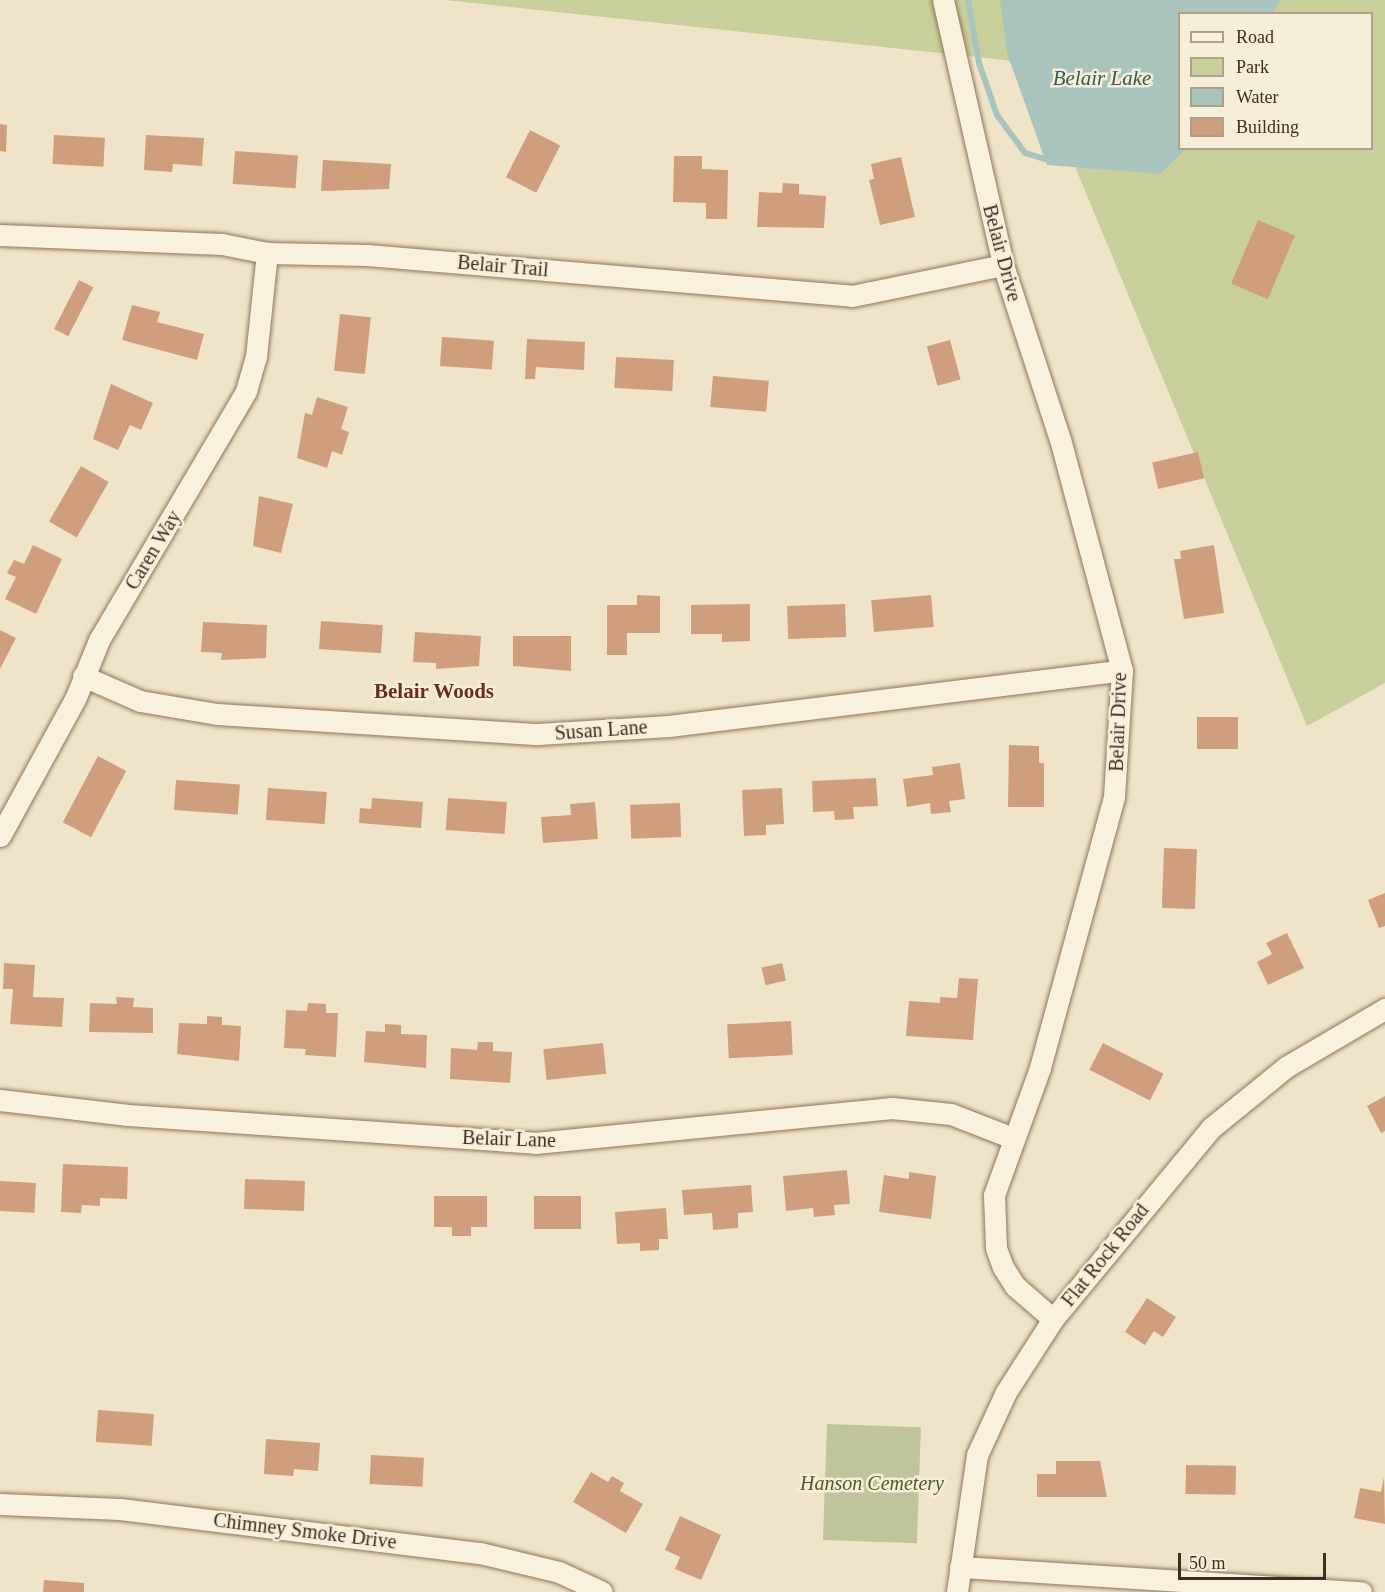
<!DOCTYPE html>
<html>
<head>
<meta charset="utf-8">
<style>
  body { margin:0 }
  #map { position:relative; width:1385px; height:1592px; overflow:hidden; background:#f0e4c8; font-family:"Times New Roman",serif }
  div>[style] { position:absolute }
  [style*='--x'] { left:calc(var(--x)*1px); top:calc(var(--y)*1px); width:calc(var(--w)*1px); rotate:calc(var(--a)*1deg) }
  .green>* { inset:0; background:#c9cf9b }
  .cemetery>* { inset:0; background:#bfc49a; transform-origin:0 0 }
  .water>* { inset:0; background:#a9c4bc }
  .stream>* { height:6px; margin:-3px; padding:0 3px; transform-origin:3px; border-radius:3px; background:#a9c4bc }
  .building>* { inset:0; background:#cf9f7d; transform-origin:0 0 }
  .roads { filter:drop-shadow(0 0 2px #8d765c) drop-shadow(0 0 2px #8d765c) }
  .minor>* { height:21px; margin:-10.5px; padding:0 10.5px; transform-origin:10.5px; border-radius:10.5px; background:#faf1dc }
  span { translate:-50% -50%; white-space:nowrap; text-align:center; line-height:1.15; -webkit-text-stroke:5px #f7eed8; paint-order:stroke }
  .street-label { font-size:20px; color:#3d2e20 }
  .park-label { font-size:20px; color:#4d5a26; font-style:italic }
  .water-label { font-size:21px; color:#2f5d5a; font-style:italic }
  .neighbourhood-label { font-size:21px; color:#6b2e1e; font-weight:700 }
  .legend { position:absolute; left:1178px; top:12px; width:195px; height:138px; box-sizing:border-box; background:#f7eed8; border:2px solid #ada18e; margin:0; padding:8px 10px; list-style:none; font-size:18px; color:#3d2e20 }
  .legend li { display:flex; align-items:center; gap:12px; height:30px }
  .legend b { width:30px; border:2px solid #ada18e }
  .scale { position:absolute; left:1178px; top:1553px; width:148px; height:27px; box-sizing:border-box; border:3px solid #3d2e20; border-top:0; padding-left:8px; font-size:18px; line-height:21px; white-space:nowrap; color:#3d2e20; -webkit-text-stroke:4px #f7eed8; paint-order:stroke }
</style>
</head>
<body>
<div id="map">
  <div class="green">
    <div style="clip-path:polygon(evenodd,445px 0,1385px 0,1385px 683px,1307px 726px,1032px 63px,445px 0,1180px 14px,1372px 14px,1372px 148px,1180px 148px,1180px 14px)"></div>
  </div>
  <div class="cemetery">
    <div style="left:827px;top:1424px;width:94px;height:116px;rotate:2deg"></div>
  </div>
  <div class="water">
    <div style="clip-path:polygon(1000px 0,1281px 0,1273px 13px,1180px 14px,1180px 148px,1186px 149px,1160px 174px,1047px 165px,1007px 53px)"></div>
  </div>
  <div class="stream">
    <div style="--x:968;--y:0;--w:64;--a:80.1"></div>
    <div style="--x:979;--y:63;--w:55;--a:70.9"></div>
    <div style="--x:997;--y:115;--w:47;--a:53.6"></div>
    <div style="--x:1025;--y:153;--w:21;--a:17"></div>
  </div>
  <div class="building">
    <div style="clip-path:polygon(0 124px,7px 125px,6px 152px,0 151px)"></div>
    <div style="left:530px;top:130px;width:34px;height:53px;rotate:27deg"></div>
    <div style="left:54px;top:135px;width:51px;height:29px;rotate:3deg"></div>
    <div style="clip-path:polygon(146px 135px,204px 138px,202px 166px,173px 164px,172px 172px,144px 170px)"></div>
    <div style="left:235px;top:151px;width:63px;height:33px;rotate:4deg"></div>
    <div style="clip-path:polygon(674px 156px,702px 156px,702px 169px,728px 170px,727px 219px,706px 219px,706px 203px,673px 202px)"></div>
    <div style="clip-path:polygon(901px 157px,915px 217px,880px 225px,869px 180px,874px 179px,871px 164px)"></div>
    <div style="clip-path:polygon(323px 160px,391px 164px,389px 189px,321px 191px)"></div>
    <div style="clip-path:polygon(783px 183px,799px 184px,799px 194px,826px 196px,824px 228px,757px 227px,759px 192px,782px 193px)"></div>
    <div style="left:1258px;top:220px;width:40px;height:69px;rotate:23deg"></div>
    <div style="left:79px;top:280px;width:16px;height:55px;rotate:27deg"></div>
    <div style="clip-path:polygon(132px 305px,160px 312px,157px 322px,204px 334px,197px 360px,122px 340px)"></div>
    <div style="left:340px;top:314px;width:31px;height:57px;rotate:6deg"></div>
    <div style="left:442px;top:337px;width:52px;height:29px;rotate:4deg"></div>
    <div style="clip-path:polygon(527px 339px,585px 342px,584px 370px,536px 367px,535px 379px,525px 379px)"></div>
    <div style="left:950px;top:340px;width:41px;height:24px;rotate:75deg"></div>
    <div style="left:616px;top:357px;width:58px;height:31px;rotate:3deg"></div>
    <div style="left:713px;top:376px;width:56px;height:31px;rotate:5deg"></div>
    <div style="clip-path:polygon(111px 384px,153px 403px,141px 430px,130px 425px,118px 450px,93px 439px)"></div>
    <div style="clip-path:polygon(317px 397px,348px 407px,341px 429px,349px 432px,342px 455px,332px 451px,327px 468px,297px 458px,305px 413px,312px 415px)"></div>
    <div style="left:1198px;top:452px;width:27px;height:47px;rotate:77deg"></div>
    <div style="left:81px;top:466px;width:32px;height:64px;rotate:30deg"></div>
    <div style="clip-path:polygon(259px 496px,293px 504px,281px 553px,253px 546px)"></div>
    <div style="clip-path:polygon(33px 545px,62px 559px,36px 614px,5px 599px,16px 577px,7px 573px,14px 560px,24px 564px)"></div>
    <div style="clip-path:polygon(1214px 545px,1224px 613px,1184px 619px,1174px 559px,1181px 559px,1180px 551px)"></div>
    <div style="clip-path:polygon(637px 595px,660px 596px,660px 633px,627px 633px,627px 655px,607px 655px,607px 605px,637px 605px)"></div>
    <div style="left:931px;top:595px;width:32px;height:60px;rotate:85deg"></div>
    <div style="clip-path:polygon(750px 604px,750px 641px,722px 642px,722px 634px,691px 634px,691px 605px)"></div>
    <div style="left:845px;top:604px;width:33px;height:58px;rotate:88deg"></div>
    <div style="left:321px;top:621px;width:62px;height:28px;rotate:4deg"></div>
    <div style="clip-path:polygon(203px 622px,267px 625px,266px 658px,221px 660px,222px 653px,201px 652px)"></div>
    <div style="clip-path:polygon(0 630px,16px 638px,0 669px)"></div>
    <div style="clip-path:polygon(415px 632px,481px 636px,479px 666px,436px 669px,436px 663px,413px 662px)"></div>
    <div style="clip-path:polygon(513px 636px,571px 636px,571px 671px,513px 666px)"></div>
    <div style="left:1197px;top:717px;width:41px;height:32px"></div>
    <div style="clip-path:polygon(1009px 745px,1039px 746px,1039px 763px,1044px 763px,1044px 807px,1008px 807px)"></div>
    <div style="left:98px;top:756px;width:32px;height:75px;rotate:28deg"></div>
    <div style="clip-path:polygon(960px 763px,965px 799px,949px 801px,951px 812px,931px 814px,930px 803px,907px 807px,903px 779px,933px 775px,932px 767px)"></div>
    <div style="clip-path:polygon(876px 778px,878px 806px,853px 807px,854px 819px,835px 820px,834px 811px,813px 812px,812px 781px)"></div>
    <div style="left:176px;top:780px;width:64px;height:30px;rotate:4deg"></div>
    <div style="left:268px;top:788px;width:59px;height:32px;rotate:4deg"></div>
    <div style="clip-path:polygon(782px 788px,784px 824px,766px 825px,766px 835px,744px 836px,742px 790px)"></div>
    <div style="clip-path:polygon(372px 798px,423px 802px,421px 828px,359px 823px,360px 808px,371px 809px)"></div>
    <div style="left:448px;top:798px;width:59px;height:32px;rotate:4deg"></div>
    <div style="clip-path:polygon(595px 802px,598px 839px,543px 843px,541px 817px,571px 815px,570px 804px)"></div>
    <div style="left:680px;top:803px;width:34px;height:50px;rotate:88deg"></div>
    <div style="left:1164px;top:848px;width:33px;height:60px;rotate:2deg"></div>
    <div style="clip-path:polygon(1385px 893px,1385px 926px,1379px 928px,1368px 900px)"></div>
    <div style="clip-path:polygon(1287px 933px,1304px 968px,1268px 985px,1257px 962px,1272px 954px,1266px 943px)"></div>
    <div style="clip-path:polygon(4px 963px,35px 965px,33px 997px,64px 998px,62px 1027px,10px 1024px,13px 989px,3px 989px)"></div>
    <div style="left:782px;top:963px;width:18px;height:21px;rotate:77deg"></div>
    <div style="clip-path:polygon(959px 978px,978px 979px,973px 1040px,906px 1036px,909px 1001px,940px 1003px,940px 997px,957px 998px)"></div>
    <div style="clip-path:polygon(116px 997px,134px 998px,133px 1007px,153px 1008px,153px 1033px,89px 1032px,90px 1003px,117px 1004px)"></div>
    <div style="clip-path:polygon(308px 1003px,326px 1004px,326px 1013px,338px 1013px,336px 1057px,305px 1055px,306px 1049px,284px 1048px,286px 1010px,307px 1011px)"></div>
    <div style="clip-path:polygon(207px 1016px,222px 1017px,222px 1025px,241px 1026px,239px 1061px,177px 1054px,179px 1023px,207px 1024px)"></div>
    <div style="left:791px;top:1021px;width:34px;height:64px;rotate:87deg"></div>
    <div style="clip-path:polygon(385px 1024px,401px 1025px,401px 1034px,427px 1035px,426px 1068px,364px 1062px,366px 1031px,385px 1032px)"></div>
    <div style="clip-path:polygon(478px 1042px,493px 1042px,493px 1051px,512px 1052px,510px 1083px,450px 1079px,451px 1048px,477px 1050px)"></div>
    <div style="left:603px;top:1043px;width:31px;height:60px;rotate:84deg"></div>
    <div style="left:1103px;top:1043px;width:68px;height:30px;rotate:27deg"></div>
    <div style="clip-path:polygon(1385px 1096px,1385px 1131px,1381px 1133px,1367px 1106px)"></div>
    <div style="clip-path:polygon(63px 1164px,128px 1167px,127px 1199px,100px 1198px,100px 1206px,82px 1205px,81px 1213px,61px 1212px)"></div>
    <div style="clip-path:polygon(847px 1170px,850px 1204px,834px 1205px,835px 1215px,814px 1217px,813px 1208px,786px 1211px,783px 1176px)"></div>
    <div style="clip-path:polygon(909px 1172px,936px 1176px,931px 1219px,879px 1212px,884px 1175px,909px 1179px)"></div>
    <div style="left:245px;top:1179px;width:60px;height:30px;rotate:2deg"></div>
    <div style="left:0;top:1181px;width:36px;height:30px;rotate:3deg"></div>
    <div style="clip-path:polygon(751px 1185px,753px 1212px,738px 1213px,738px 1228px,713px 1230px,712px 1213px,684px 1215px,682px 1190px)"></div>
    <div style="clip-path:polygon(434px 1196px,487px 1196px,487px 1227px,471px 1227px,471px 1236px,452px 1236px,452px 1227px,434px 1227px)"></div>
    <div style="left:534px;top:1196px;width:47px;height:33px"></div>
    <div style="clip-path:polygon(666px 1208px,668px 1239px,659px 1239px,659px 1250px,640px 1251px,640px 1243px,617px 1244px,615px 1212px)"></div>
    <div style="clip-path:polygon(1147px 1298px,1176px 1317px,1163px 1337px,1154px 1331px,1145px 1345px,1125px 1332px)"></div>
    <div style="left:98px;top:1410px;width:56px;height:32px;rotate:4deg"></div>
    <div style="clip-path:polygon(266px 1439px,320px 1443px,318px 1471px,294px 1469px,293px 1476px,264px 1474px)"></div>
    <div style="left:371px;top:1455px;width:53px;height:29px;rotate:3deg"></div>
    <div style="clip-path:polygon(1056px 1461px,1100px 1461px,1107px 1497px,1037px 1497px,1037px 1474px,1056px 1474px)"></div>
    <div style="left:1186px;top:1465px;width:50px;height:29px;rotate:1deg"></div>
    <div style="clip-path:polygon(591px 1472px,608px 1482px,612px 1476px,624px 1483px,620px 1491px,643px 1504px,626px 1533px,573px 1502px)"></div>
    <div style="clip-path:polygon(1384px 1477px,1385px 1524px,1354px 1518px,1360px 1488px,1381px 1492px)"></div>
    <div style="clip-path:polygon(680px 1516px,721px 1535px,701px 1580px,675px 1569px,680px 1557px,665px 1550px)"></div>
    <div style="clip-path:polygon(44px 1580px,84px 1583px,84px 1592px,43px 1592px)"></div>
  </div>
  <div class="roads">
    <div class="minor">
      <div style="--x:943;--y:0;--w:272;--a:77.2"></div>
      <div style="--x:1003;--y:265;--w:183;--a:71.9"></div>
      <div style="--x:1060;--y:439;--w:239;--a:75"></div>
      <div style="--x:1122;--y:670;--w:127;--a:93.6"></div>
      <div style="--x:1114;--y:797;--w:281;--a:105.3"></div>
      <div style="--x:1040;--y:1068;--w:135;--a:109.9"></div>
      <div style="--x:994;--y:1195;--w:53;--a:87.8"></div>
      <div style="--x:996;--y:1248;--w:20;--a:70"></div>
      <div style="--x:1003;--y:1267;--w:22;--a:58"></div>
      <div style="--x:1015;--y:1286;--w:50;--a:41"></div>
      <div style="--x:0;--y:235;--w:222;--a:2.3"></div>
      <div style="--x:222;--y:244;--w:46;--a:11.3"></div>
      <div style="--x:267;--y:253;--w:100;--a:1.1"></div>
      <div style="--x:367;--y:255;--w:487;--a:4.8"></div>
      <div style="--x:852;--y:296;--w:154;--a:-11.6"></div>
      <div style="--x:83;--y:676;--w:62;--a:23.7"></div>
      <div style="--x:140;--y:701;--w:78;--a:9.6"></div>
      <div style="--x:217;--y:714;--w:322;--a:3.6"></div>
      <div style="--x:538;--y:734;--w:131;--a:-3.5"></div>
      <div style="--x:669;--y:726;--w:456;--a:-7"></div>
      <div style="--x:0;--y:836;--w:158;--a:-61.3"></div>
      <div style="--x:76;--y:697;--w:61;--a:-68"></div>
      <div style="--x:99;--y:640;--w:289;--a:-59.4"></div>
      <div style="--x:246;--y:391;--w:35;--a:-74"></div>
      <div style="--x:256;--y:357;--w:105;--a:-84"></div>
      <div style="--x:0;--y:1100;--w:129;--a:6.7"></div>
      <div style="--x:128;--y:1115;--w:408;--a:3.9"></div>
      <div style="--x:535;--y:1143;--w:359;--a:-5.6"></div>
      <div style="--x:892;--y:1108;--w:59;--a:5.8"></div>
      <div style="--x:951;--y:1114;--w:66;--a:21.2"></div>
      <div style="--x:0;--y:1504;--w:120;--a:2.4"></div>
      <div style="--x:120;--y:1509;--w:363;--a:7"></div>
      <div style="--x:480;--y:1553;--w:81;--a:13.5"></div>
      <div style="--x:559;--y:1572;--w:47;--a:24.9"></div>
      <div style="--x:960;--y:1567;--w:402;--a:3.6"></div>
      <div style="--x:957;--y:1592;--w:138;--a:-81.7"></div>
      <div style="--x:977;--y:1455;--w:69;--a:-65.3"></div>
      <div style="--x:1006;--y:1392;--w:87;--a:-57.2"></div>
      <div style="--x:1053;--y:1319;--w:248;--a:-50.4"></div>
      <div style="--x:1211;--y:1128;--w:97;--a:-39.1"></div>
      <div style="--x:1286;--y:1067;--w:115;--a:-30.4"></div>
    </div>
  </div>
  <div class="street-label">
    <span style="left:1002px;top:253px;rotate:75deg">Belair Drive</span>
    <span style="left:503px;top:266px;rotate:5deg">Belair Trail</span>
    <span style="left:153px;top:550px;rotate:-59deg">Caren Way</span>
    <span style="left:1118px;top:722px;rotate:-88deg">Belair Drive</span>
    <span style="left:601px;top:730px;rotate:-4deg">Susan Lane</span>
    <span style="left:509px;top:1139px;rotate:2deg">Belair Lane</span>
    <span style="left:1105px;top:1255px;rotate:-51deg">Flat Rock Road</span>
    <span style="left:305px;top:1531px;rotate:7deg">Chimney Smoke Drive</span>
  </div>
  <div class="park-label">
    <span style="left:872px;top:1483px">Hanson Cemetery</span>
  </div>
  <div class="water-label">
    <span style="left:1102px;top:78px">Belair Lake</span>
  </div>
  <div class="neighbourhood-label">
    <span style="left:434px;top:691px">Belair Woods</span>
  </div>
  <ul class="legend">
  <li><b style="height:8px;background:#faf1dc"></b>Road</li>
  <li><b style="height:16px;background:#c9cf9b"></b>Park</li>
  <li><b style="height:16px;background:#a9c4bc"></b>Water</li>
  <li><b style="height:16px;background:#cf9f7d"></b>Building</li>
  </ul>
  <div class="scale">50 m</div>
</div>
</body>
</html>
